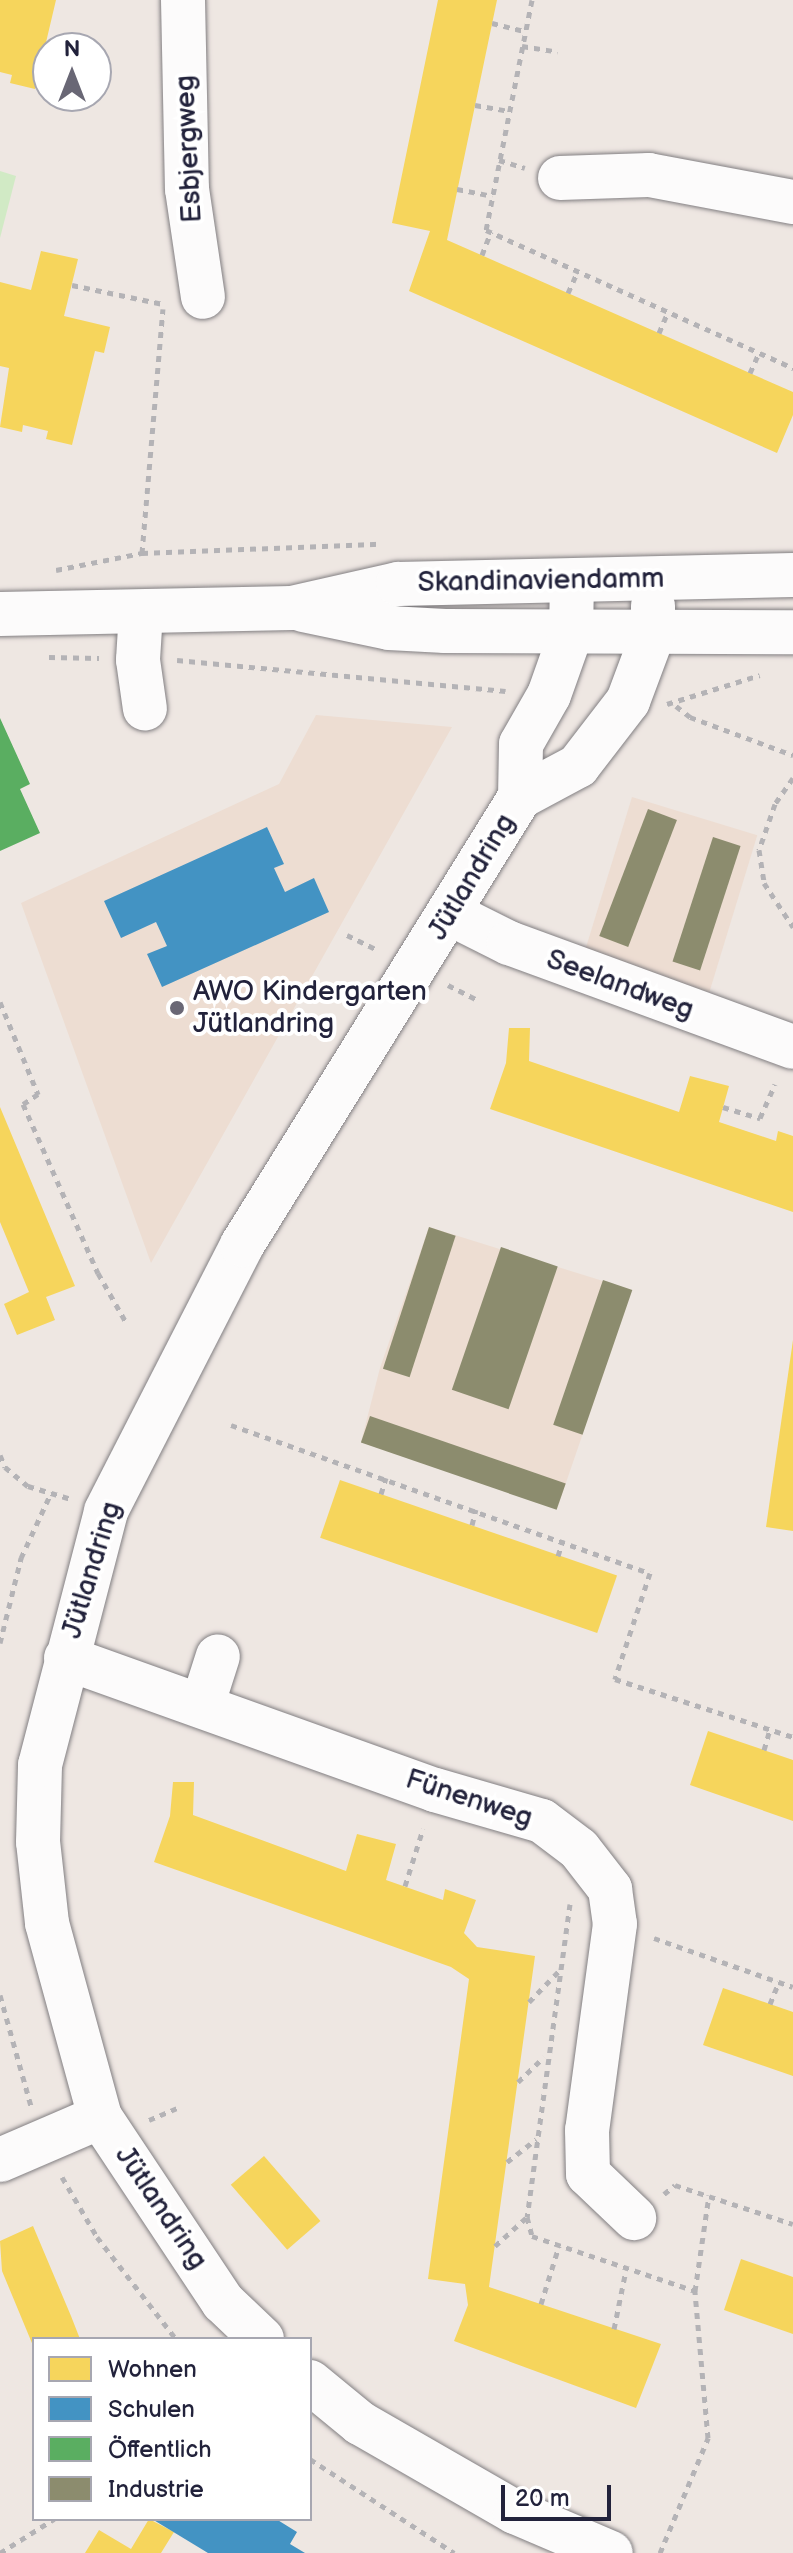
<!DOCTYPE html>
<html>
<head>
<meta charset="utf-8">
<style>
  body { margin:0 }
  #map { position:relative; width:793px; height:2553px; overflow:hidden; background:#eee7e2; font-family:"Balsamiq Sans",sans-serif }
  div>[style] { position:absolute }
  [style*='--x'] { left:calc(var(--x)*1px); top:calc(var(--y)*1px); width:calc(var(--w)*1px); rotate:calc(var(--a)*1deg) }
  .built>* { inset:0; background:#edddd2; transform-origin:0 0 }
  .green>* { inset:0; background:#d1eac5 }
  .homes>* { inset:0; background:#f6d55c; transform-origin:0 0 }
  .schools>* { inset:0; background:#4393c3 }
  .public>* { inset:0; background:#5aae61 }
  .industry>* { inset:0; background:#8c8c6e; transform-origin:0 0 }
  .path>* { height:5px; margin-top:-2.5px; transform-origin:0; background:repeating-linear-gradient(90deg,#b4b3b6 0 6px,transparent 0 12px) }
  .roads { filter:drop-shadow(0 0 2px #827f82) drop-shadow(0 0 2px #827f82) }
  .minor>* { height:44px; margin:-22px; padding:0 22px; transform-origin:22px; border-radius:22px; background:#fcfbfb }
  .dots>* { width:22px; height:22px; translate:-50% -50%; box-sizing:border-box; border:4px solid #fff; border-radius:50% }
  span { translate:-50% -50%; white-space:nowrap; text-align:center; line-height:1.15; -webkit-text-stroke:8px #fff; paint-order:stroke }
  .street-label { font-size:28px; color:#22223b }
  .poi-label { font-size:28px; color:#22223b }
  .left { translate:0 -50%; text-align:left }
  .legend { position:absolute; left:32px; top:2337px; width:280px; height:184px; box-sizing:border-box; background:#fff; border:2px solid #a7a7b1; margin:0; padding:10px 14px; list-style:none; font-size:24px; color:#22223b }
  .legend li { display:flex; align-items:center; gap:16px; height:40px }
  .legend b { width:40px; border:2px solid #a7a7b1 }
  .north { position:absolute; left:32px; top:32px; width:80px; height:80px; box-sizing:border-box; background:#fff; border:2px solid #a7a7b1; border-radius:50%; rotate:0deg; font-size:22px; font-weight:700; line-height:32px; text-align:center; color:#22223b }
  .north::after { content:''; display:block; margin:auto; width:28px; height:36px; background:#696775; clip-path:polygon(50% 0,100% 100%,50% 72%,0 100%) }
  .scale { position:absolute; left:501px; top:2485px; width:110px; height:36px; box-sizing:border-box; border:4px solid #22223b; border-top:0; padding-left:10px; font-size:24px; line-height:28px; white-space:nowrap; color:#22223b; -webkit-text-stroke:6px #fff; paint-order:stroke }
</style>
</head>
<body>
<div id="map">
  <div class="built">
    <div style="clip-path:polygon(316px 715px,452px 727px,151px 1263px,21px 903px,279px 784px)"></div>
    <div style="left:632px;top:797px;width:131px;height:164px;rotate:17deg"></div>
    <div style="clip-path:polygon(429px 1227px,632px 1290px,557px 1509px,361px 1442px,380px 1368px)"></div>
  </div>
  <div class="green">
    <div style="clip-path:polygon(0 171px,16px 176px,0 238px)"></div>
  </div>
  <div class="homes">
    <div style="clip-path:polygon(0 0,56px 0,35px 89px,10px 83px,12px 75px,0 72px)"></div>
    <div style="clip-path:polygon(438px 0,497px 0,447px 240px,793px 392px,793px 415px,777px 453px,409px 291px,430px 231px,392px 223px)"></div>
    <div style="clip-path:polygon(41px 251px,78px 259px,64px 316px,110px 327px,104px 353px,95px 351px,72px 445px,46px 439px,48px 431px,23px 425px,22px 432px,0 427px,9px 368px,0 366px,0 282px,31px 290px)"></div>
    <div style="clip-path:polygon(509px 1028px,530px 1028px,529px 1061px,679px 1112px,690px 1076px,729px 1086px,719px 1122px,776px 1141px,778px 1131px,793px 1136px,793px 1212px,490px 1109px,506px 1063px)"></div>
    <div style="clip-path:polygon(0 1107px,75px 1286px,46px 1297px,55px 1320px,17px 1335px,4px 1304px,29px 1292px,0 1222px)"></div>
    <div style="clip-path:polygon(793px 1340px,793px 1531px,766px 1527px)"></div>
    <div style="left:340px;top:1480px;width:293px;height:61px;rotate:19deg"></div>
    <div style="clip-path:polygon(708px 1731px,793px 1760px,793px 1821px,690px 1785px)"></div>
    <div style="clip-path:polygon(173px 1782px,194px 1782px,193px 1815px,346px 1871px,357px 1834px,396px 1844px,386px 1880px,443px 1900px,445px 1889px,476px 1900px,464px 1933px,477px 1947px,535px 1956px,489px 2287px,661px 2344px,636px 2408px,454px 2341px,468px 2305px,465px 2284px,428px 2279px,469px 1979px,451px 1967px,154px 1862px,170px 1816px)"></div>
    <div style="clip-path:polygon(723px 1988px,793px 2012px,793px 2076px,703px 2045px)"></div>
    <div style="left:264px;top:2156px;width:86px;height:44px;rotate:49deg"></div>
    <div style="clip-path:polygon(33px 2226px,71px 2316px,80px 2339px,34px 2339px,34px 2348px,2px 2271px,0 2241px)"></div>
    <div style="clip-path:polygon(741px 2259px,793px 2277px,793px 2334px,724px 2310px)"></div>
    <div style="clip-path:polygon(149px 2519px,174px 2532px,161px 2553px,85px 2553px,99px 2530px,131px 2549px)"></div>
  </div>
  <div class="schools">
    <div style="clip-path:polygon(267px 827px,284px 864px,274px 868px,285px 892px,314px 878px,329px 912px,162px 987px,147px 954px,167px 946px,156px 922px,121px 938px,104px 901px)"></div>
    <div style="clip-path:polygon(152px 2519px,276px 2519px,297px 2532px,290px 2544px,305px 2553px,208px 2553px)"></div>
  </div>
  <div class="public">
    <div style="clip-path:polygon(0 718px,30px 784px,20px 789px,40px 833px,0 851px)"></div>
  </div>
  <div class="industry">
    <div style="left:648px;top:809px;width:31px;height:136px;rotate:21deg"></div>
    <div style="left:713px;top:837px;width:29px;height:131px;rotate:18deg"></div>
    <div style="left:429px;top:1227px;width:28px;height:149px;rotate:18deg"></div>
    <div style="left:501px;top:1247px;width:60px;height:151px;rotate:19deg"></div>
    <div style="left:603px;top:1280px;width:31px;height:153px;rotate:19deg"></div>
    <div style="left:370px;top:1416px;width:207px;height:28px;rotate:19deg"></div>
  </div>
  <div class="path">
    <div style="--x:532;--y:0;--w:235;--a:101.3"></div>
    <div style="--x:486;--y:230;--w:337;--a:24.2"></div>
    <div style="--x:492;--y:23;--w:34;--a:14"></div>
    <div style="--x:522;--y:46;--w:36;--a:9"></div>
    <div style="--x:475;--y:105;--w:34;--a:10"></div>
    <div style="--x:499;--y:160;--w:27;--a:17"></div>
    <div style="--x:457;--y:189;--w:36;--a:11"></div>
    <div style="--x:482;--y:255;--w:25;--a:-69"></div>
    <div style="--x:72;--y:285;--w:93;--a:11.8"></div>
    <div style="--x:568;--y:293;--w:22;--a:-66"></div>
    <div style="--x:659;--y:333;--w:23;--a:-67"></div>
    <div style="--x:750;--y:373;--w:22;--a:-66"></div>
    <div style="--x:142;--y:553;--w:245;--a:-85.1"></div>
    <div style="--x:56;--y:570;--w:88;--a:-11.2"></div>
    <div style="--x:142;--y:553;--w:238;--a:-2.2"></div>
    <div style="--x:49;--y:657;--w:50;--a:1.1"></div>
    <div style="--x:177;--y:660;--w:330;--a:5.4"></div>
    <div style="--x:667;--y:704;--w:97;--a:-17.3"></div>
    <div style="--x:676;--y:706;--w:18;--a:38"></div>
    <div style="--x:690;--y:717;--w:110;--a:20.3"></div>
    <div style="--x:793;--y:778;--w:32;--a:125"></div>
    <div style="--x:775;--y:804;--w:49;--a:109.2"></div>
    <div style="--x:759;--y:850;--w:33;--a:81"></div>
    <div style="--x:764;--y:883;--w:53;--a:56.6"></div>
    <div style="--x:347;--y:935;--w:34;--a:26"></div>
    <div style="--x:448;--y:985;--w:31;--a:27"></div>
    <div style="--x:0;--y:1002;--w:100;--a:67.6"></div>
    <div style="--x:38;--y:1094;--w:18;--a:146"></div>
    <div style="--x:23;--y:1104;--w:185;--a:66.1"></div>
    <div style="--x:98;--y:1273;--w:56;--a:60.3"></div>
    <div style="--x:723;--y:1107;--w:39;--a:17"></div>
    <div style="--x:760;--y:1118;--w:37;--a:-66"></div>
    <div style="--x:231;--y:1425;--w:444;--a:19.5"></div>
    <div style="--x:650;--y:1573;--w:112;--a:108.3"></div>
    <div style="--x:615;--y:1679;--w:187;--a:18"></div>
    <div style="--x:0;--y:1455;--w:13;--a:67"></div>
    <div style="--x:5;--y:1467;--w:30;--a:40"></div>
    <div style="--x:28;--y:1486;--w:45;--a:16.8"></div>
    <div style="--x:381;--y:1494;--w:17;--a:-73"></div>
    <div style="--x:472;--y:1525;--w:16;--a:-76"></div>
    <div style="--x:558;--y:1556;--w:17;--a:-73"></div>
    <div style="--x:0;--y:1643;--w:88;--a:-76.1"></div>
    <div style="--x:21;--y:1558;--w:72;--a:-65.2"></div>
    <div style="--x:764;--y:1750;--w:22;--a:-74"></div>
    <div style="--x:405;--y:1886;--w:60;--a:-72.5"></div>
    <div style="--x:570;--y:1904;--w:316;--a:97.8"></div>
    <div style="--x:527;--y:2217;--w:20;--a:75"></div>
    <div style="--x:532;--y:2236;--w:172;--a:18.6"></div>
    <div style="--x:654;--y:1938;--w:147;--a:19.4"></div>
    <div style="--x:0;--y:1995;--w:115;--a:74.4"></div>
    <div style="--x:529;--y:2002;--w:42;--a:-46"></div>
    <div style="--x:770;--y:2004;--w:24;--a:-68"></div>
    <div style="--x:518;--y:2082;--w:36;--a:-44"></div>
    <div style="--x:149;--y:2120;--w:30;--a:-23"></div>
    <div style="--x:507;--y:2162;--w:37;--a:-38"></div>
    <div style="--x:62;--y:2177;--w:69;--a:59.7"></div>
    <div style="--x:97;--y:2237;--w:129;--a:52.2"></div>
    <div style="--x:664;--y:2194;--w:14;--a:-39"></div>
    <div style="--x:675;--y:2185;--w:124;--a:18.3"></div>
    <div style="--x:495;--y:2246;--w:43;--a:-42.2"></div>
    <div style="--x:541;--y:2304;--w:61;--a:-72.8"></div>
    <div style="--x:614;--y:2329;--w:60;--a:-78.5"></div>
    <div style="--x:310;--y:2459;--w:172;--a:33.1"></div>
    <div style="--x:0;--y:2553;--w:64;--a:-32.2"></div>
    <div style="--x:660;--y:2553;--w:125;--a:-67.3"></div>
    <div style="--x:708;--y:2438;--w:148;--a:-95.1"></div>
    <div style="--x:695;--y:2291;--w:97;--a:-81.7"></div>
  </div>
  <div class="roads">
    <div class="minor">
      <div style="--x:183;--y:0;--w:189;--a:88.8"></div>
      <div style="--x:187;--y:189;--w:109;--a:81.6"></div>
      <div style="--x:560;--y:178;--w:89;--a:-1.9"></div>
      <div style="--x:649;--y:175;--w:147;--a:10.6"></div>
      <div style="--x:303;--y:610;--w:88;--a:11.8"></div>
      <div style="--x:389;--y:628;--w:56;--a:3.1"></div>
      <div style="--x:445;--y:631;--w:348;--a:0.2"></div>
      <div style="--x:141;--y:612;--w:48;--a:93.6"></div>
      <div style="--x:138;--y:660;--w:49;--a:81.9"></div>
      <div style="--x:0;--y:614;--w:292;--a:-1.2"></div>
      <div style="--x:292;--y:608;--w:109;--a:-12.8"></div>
      <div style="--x:398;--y:584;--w:395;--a:-1.3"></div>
      <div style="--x:520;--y:797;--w:66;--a:-28.1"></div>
      <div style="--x:578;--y:766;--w:82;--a:-52.4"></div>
      <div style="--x:628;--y:701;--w:72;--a:-69.5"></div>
      <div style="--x:653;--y:634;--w:28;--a:-90"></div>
      <div style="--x:451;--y:914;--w:65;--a:26.6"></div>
      <div style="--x:509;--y:943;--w:302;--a:20.1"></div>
      <div style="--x:66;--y:1658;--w:392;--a:19.7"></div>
      <div style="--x:435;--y:1790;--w:111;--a:16.2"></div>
      <div style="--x:542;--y:1821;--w:46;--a:37.1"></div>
      <div style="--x:579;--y:1849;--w:51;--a:52.2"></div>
      <div style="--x:610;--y:1889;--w:35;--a:82"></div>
      <div style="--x:615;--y:1924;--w:208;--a:97.7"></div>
      <div style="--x:587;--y:2130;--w:44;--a:88.7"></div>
      <div style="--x:588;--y:2174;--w:64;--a:43.7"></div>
      <div style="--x:202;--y:1706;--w:52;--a:-72.3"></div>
      <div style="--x:0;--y:2160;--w:109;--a:-23.3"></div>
      <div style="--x:262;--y:2339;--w:54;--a:-136.5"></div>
      <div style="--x:223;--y:2302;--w:222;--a:-123.6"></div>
      <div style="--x:100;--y:2117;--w:201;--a:-105.3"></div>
      <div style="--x:47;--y:1923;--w:81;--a:-96.3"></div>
      <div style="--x:38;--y:1842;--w:77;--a:-88.5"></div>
      <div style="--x:40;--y:1765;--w:262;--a:-75.4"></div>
      <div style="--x:106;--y:1511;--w:299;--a:-62.9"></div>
      <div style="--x:242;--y:1245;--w:527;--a:-58.18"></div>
      <div style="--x:520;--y:797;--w:53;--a:-88.9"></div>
      <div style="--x:521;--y:744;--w:56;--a:-60.3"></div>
      <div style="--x:549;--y:695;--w:66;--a:-70.5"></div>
      <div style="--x:571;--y:633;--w:52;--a:-88.9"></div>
      <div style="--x:310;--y:2382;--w:65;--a:39.4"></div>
      <div style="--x:360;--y:2423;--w:179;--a:29.9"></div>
      <div style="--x:515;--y:2512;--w:104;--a:23.1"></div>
    </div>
  </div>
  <div class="dots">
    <div style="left:177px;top:1008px;background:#696775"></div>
  </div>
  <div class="street-label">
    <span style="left:189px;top:149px;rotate:-93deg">Esbjergweg</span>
    <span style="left:541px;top:581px;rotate:-1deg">Skandinaviendamm</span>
    <span style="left:472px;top:877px;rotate:-59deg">Jütlandring</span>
    <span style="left:620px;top:985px;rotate:20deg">Seelandweg</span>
    <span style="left:92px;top:1570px;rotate:-73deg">Jütlandring</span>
    <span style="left:469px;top:1799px;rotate:18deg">Fünenweg</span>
    <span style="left:161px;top:2208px;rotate:56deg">Jütlandring</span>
  </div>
  <div class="poi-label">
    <span class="left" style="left:193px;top:1008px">AWO Kindergarten<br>Jütlandring</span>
  </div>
  <ul class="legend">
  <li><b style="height:22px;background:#f6d55c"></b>Wohnen</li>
  <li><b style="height:22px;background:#4393c3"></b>Schulen</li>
  <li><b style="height:22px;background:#5aae61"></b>Öffentlich</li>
  <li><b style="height:22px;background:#8c8c6e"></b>Industrie</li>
  </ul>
  <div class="north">N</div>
  <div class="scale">20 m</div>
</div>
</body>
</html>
